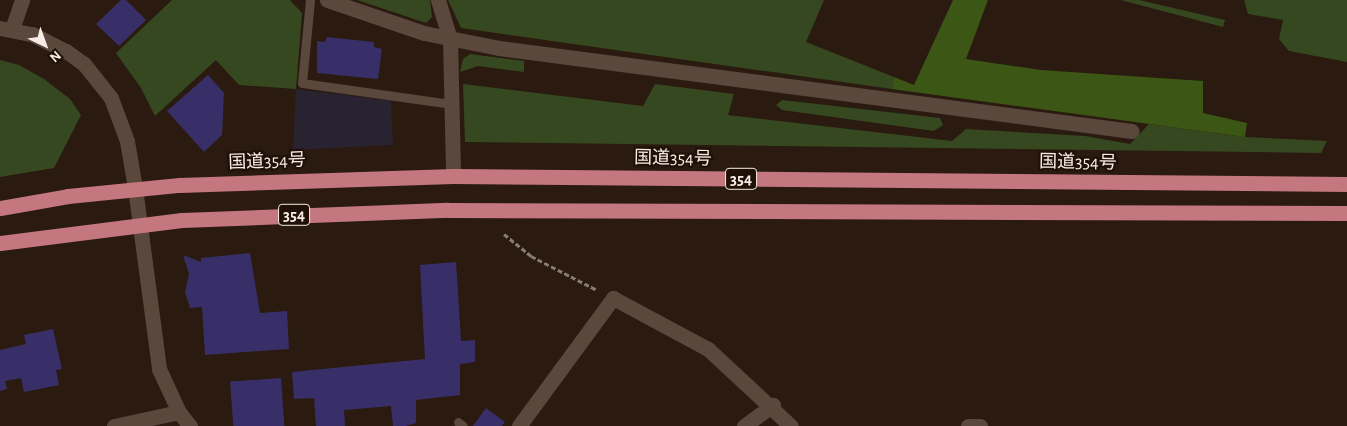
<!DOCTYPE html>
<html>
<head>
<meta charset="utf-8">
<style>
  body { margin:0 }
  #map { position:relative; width:1347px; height:426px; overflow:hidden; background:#2a1a10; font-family:"Alegreya Sans","Noto Sans JP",sans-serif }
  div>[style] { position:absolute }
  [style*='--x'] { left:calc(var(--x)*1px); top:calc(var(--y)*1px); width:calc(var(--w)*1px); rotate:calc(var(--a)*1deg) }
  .industrial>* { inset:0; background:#292231 }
  .green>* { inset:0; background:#364820 }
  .forest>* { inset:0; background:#3c5715 }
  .building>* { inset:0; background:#392f68; transform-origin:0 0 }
  .path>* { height:3px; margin-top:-1.5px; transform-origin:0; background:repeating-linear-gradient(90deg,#897b73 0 5px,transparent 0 7.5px) }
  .service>* { height:9px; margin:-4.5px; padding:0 4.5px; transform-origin:4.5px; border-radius:4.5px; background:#5a483c }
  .minor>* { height:15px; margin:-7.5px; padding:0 7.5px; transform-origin:7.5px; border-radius:7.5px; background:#5a483c }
  .tertiary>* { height:15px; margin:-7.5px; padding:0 7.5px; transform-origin:7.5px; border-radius:7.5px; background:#5a483c }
  .trunk>* { height:15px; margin:-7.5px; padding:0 7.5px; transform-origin:7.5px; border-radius:7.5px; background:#c4777e }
  span { translate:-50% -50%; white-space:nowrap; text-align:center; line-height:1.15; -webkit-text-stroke:4.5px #201107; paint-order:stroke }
  .shield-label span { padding:1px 4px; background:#201107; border:1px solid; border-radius:4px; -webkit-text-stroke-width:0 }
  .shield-label { font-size:16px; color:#f8ede6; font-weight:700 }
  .street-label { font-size:18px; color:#f8ede6 }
  .north { position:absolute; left:20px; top:20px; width:50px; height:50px; -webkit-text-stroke:4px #201107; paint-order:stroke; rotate:138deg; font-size:14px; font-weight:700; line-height:20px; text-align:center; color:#f8ede6 }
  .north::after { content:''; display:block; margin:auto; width:18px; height:22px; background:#f8ede6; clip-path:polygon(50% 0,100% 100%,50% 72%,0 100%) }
</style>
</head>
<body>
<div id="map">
  <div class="industrial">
    <div style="clip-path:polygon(296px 89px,391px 101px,393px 145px,293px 150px)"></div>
  </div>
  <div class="green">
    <div style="clip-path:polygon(172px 0,290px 0,302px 13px,296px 89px,239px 85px,216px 60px,155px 116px,141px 88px,116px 53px)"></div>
    <div style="clip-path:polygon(357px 0,430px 0,432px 17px,426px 23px)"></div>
    <div style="clip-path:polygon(448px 0,824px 0,806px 42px,894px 77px,892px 89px,461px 28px)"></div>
    <div style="clip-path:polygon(1121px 0,1139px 0,1225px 20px,1223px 27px)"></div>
    <div style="clip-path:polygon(1244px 0,1347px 0,1347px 62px,1289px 51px,1279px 39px,1283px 20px,1248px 14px)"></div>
    <div style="clip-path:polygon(470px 54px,524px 61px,524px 72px,478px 66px,460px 72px,463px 59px)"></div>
    <div style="clip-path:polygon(0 60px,19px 65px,44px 79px,70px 99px,81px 115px,54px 168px,0 177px)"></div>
    <div style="clip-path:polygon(463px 84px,643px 106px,655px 84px,734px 94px,728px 115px,952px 141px,966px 129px,1085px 136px,1130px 144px,1149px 124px,1245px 137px,1327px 141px,1321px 153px,465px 142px)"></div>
    <div style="clip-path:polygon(782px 100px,940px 118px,943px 125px,934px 131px,782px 110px,776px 105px)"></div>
  </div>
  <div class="forest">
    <div style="clip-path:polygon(953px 0,988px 0,966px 59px,1041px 70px,1203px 81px,1203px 113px,1247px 123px,1245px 137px,892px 89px,894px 77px,914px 85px)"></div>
  </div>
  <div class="building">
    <div style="clip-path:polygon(121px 0,126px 0,146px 20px,119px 46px,96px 24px)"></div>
    <div style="clip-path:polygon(327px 37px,374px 42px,374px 47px,382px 49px,378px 79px,317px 73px,317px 41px,325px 42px)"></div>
    <div style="clip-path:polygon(208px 75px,224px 93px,222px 135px,204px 152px,167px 111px)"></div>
    <div style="clip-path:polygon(250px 253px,260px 313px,287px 311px,289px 349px,205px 355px,202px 307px,190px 308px,185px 292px,189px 274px,183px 255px,201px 262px,201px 258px)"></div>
    <div style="clip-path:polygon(456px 262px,461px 341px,475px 340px,475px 362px,460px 364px,460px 395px,416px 400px,416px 423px,406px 426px,393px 426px,391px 406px,344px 410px,345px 426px,316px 426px,314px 398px,294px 399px,292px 372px,425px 359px,420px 265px)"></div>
    <div style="clip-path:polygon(53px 329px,62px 369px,56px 370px,59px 385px,24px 392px,21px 378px,5px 381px,7px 389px,0 391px,0 350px,26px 344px,24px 335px)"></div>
    <div style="left:281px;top:378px;width:48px;height:51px;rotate:86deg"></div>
    <div style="clip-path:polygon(486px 408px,505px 422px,502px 426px,473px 426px)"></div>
  </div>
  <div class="path">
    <div style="--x:504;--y:234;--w:35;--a:39"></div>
    <div style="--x:531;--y:256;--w:74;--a:27.3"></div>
  </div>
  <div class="service">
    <div style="--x:310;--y:0;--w:83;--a:95.5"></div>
    <div style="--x:302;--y:83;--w:150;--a:8"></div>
    <div style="--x:458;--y:422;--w:6;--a:39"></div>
  </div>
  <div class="minor">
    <div style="--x:327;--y:0;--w:102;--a:18.8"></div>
    <div style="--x:424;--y:33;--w:76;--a:11.3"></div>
    <div style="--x:499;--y:48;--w:638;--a:7.47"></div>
    <div style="--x:438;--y:0;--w:41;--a:72.9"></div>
    <div style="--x:450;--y:39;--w:137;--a:88.7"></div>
    <div style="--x:12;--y:29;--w:31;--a:-71"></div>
    <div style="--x:114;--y:426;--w:66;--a:-12.2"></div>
    <div style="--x:519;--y:426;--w:159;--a:-53.7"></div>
    <div style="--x:613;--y:298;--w:108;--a:28.2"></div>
    <div style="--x:708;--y:349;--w:113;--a:42.9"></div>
    <div style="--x:744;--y:426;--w:36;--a:-36"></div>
    <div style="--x:968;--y:426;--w:12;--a:0"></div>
  </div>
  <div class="tertiary">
    <div style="--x:0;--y:28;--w:33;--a:11"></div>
    <div style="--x:32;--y:34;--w:38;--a:27"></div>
    <div style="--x:66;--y:51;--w:22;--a:36"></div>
    <div style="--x:84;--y:64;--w:43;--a:51.5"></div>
    <div style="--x:111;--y:98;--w:46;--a:69.6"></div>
    <div style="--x:127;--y:141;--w:48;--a:80.3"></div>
    <div style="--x:135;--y:188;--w:183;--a:82.4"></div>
    <div style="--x:159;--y:369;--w:47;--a:65.1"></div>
    <div style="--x:179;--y:412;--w:18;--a:52"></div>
  </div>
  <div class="trunk">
    <div style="--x:0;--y:208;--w:69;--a:-10"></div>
    <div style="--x:68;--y:196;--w:112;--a:-5.7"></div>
    <div style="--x:179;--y:185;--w:274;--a:-1.9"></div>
    <div style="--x:453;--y:176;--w:894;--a:0.51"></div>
    <div style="--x:0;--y:243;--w:183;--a:-7.2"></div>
    <div style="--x:182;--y:220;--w:266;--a:-2.2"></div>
    <div style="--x:448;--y:210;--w:899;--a:0.19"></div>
  </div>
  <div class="shield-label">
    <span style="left:741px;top:179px">354</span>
    <span style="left:294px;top:215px">354</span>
  </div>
  <div class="street-label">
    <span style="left:673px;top:159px;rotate:1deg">国道354号</span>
    <span style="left:267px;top:162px;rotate:-2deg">国道354号</span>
    <span style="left:1078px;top:163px;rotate:1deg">国道354号</span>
  </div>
  <div class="north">N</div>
</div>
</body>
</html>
